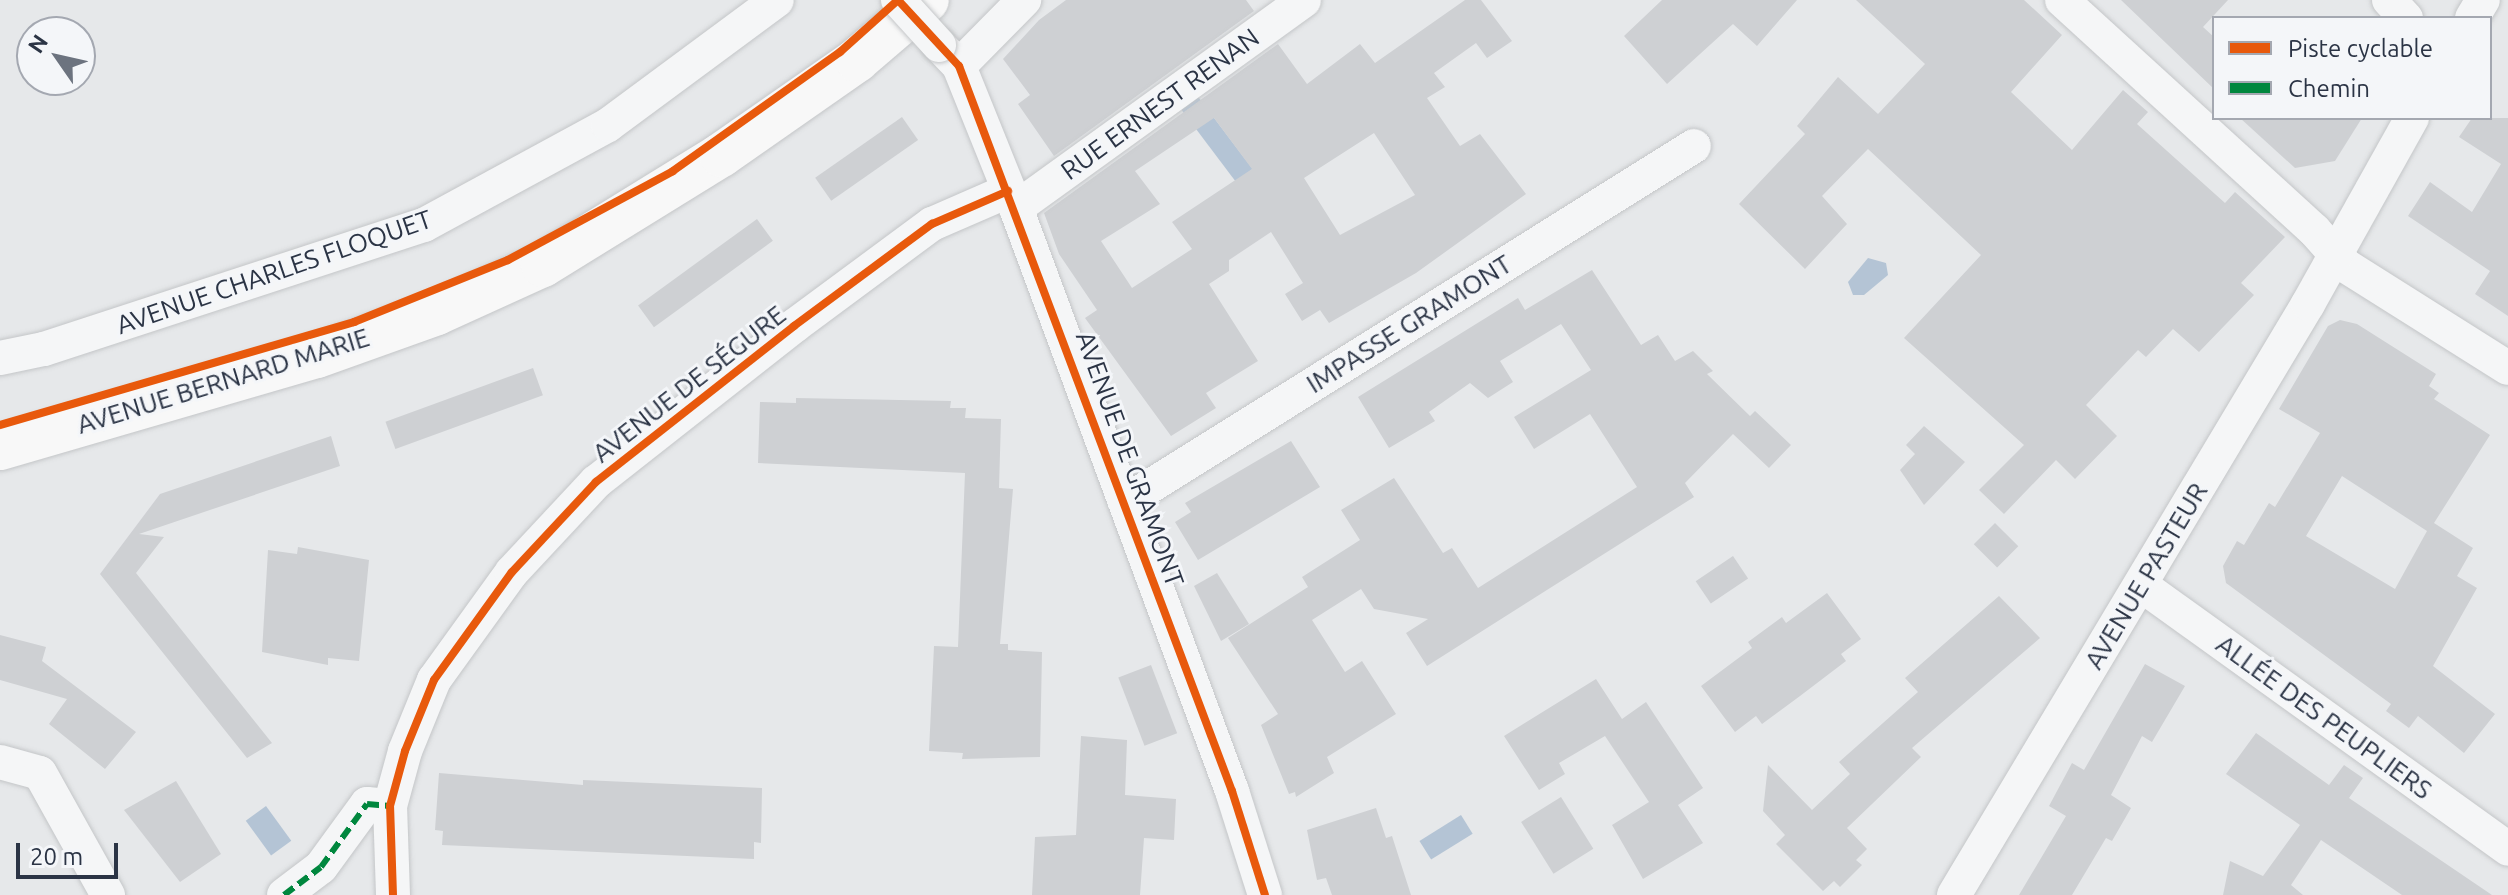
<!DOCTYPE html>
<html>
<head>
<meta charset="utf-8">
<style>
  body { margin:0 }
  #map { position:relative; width:2508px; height:895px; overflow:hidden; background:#e6e8ea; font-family:Ubuntu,sans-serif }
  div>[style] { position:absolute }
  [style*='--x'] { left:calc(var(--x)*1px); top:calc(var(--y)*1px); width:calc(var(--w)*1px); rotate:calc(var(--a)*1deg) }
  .water>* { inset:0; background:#b4c4d5; transform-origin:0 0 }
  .building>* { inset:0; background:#ced0d3; transform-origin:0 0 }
  .roads { filter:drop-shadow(0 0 2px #c4c6c8) drop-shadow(0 0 2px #c4c6c8) }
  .street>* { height:34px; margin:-17px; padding:0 17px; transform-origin:17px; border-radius:17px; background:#f5f6f7 }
  .secondary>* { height:44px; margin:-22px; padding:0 22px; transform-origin:22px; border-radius:22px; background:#f8f8f8 }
  .bridges { filter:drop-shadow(0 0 2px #c4c6c8) drop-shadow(0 0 2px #c4c6c8) }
  .street-bridge>* { height:34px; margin:-17px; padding:0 17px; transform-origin:17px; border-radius:17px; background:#f5f6f7 }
  .quiet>* { height:6px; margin-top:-3px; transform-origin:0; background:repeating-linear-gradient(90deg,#00873e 0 12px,transparent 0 18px) }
  .cycleway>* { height:8px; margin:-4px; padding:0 4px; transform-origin:4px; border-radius:4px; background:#e8590c }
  span { translate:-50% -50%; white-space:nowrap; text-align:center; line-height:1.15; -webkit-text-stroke:6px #f4f6f9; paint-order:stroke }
  .street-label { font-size:26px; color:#2b3445 }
  .legend { position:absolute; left:2212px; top:16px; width:280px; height:104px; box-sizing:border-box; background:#f4f6f9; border:2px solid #a4a8b1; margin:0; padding:10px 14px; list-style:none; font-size:24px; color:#2b3445 }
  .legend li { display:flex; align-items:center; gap:16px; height:40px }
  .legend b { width:40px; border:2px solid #a4a8b1 }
  .north { position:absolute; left:16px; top:16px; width:80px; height:80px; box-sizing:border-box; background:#f4f6f9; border:2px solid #a4a8b1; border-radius:50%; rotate:304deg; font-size:22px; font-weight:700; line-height:32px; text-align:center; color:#2b3445 }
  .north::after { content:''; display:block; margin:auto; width:28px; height:36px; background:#6c737f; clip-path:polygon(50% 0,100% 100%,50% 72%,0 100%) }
  .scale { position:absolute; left:16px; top:843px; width:102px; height:36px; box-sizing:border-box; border:4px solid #2b3445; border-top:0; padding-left:10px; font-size:24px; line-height:28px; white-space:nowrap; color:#2b3445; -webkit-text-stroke:6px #f4f6f9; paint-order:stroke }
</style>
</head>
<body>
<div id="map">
  <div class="water">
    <div style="left:1193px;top:90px;width:99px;height:21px;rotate:53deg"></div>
    <div style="clip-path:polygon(1868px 258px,1886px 263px,1888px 275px,1864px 295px,1853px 295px,1848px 282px)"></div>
    <div style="left:266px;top:806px;width:43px;height:25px;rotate:54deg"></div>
    <div style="left:1461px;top:815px;width:22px;height:49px;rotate:58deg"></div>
  </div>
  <div class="building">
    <div style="clip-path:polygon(1066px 0,1246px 0,1254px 11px,1054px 156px,1018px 104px,1030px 95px,1003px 59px,1039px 20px)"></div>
    <div style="clip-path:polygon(evenodd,1465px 0,1481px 0,1512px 41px,1487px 58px,1476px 43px,1434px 73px,1445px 87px,1427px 98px,1460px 146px,1480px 134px,1526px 194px,1416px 273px,1329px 323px,1320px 310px,1302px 321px,1285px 294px,1303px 283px,1271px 232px,1229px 260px,1229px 271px,1209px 284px,1258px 361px,1206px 393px,1216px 408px,1171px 436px,1085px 318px,1097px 310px,1059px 254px,1044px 213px,1278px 44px,1307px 84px,1360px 44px,1375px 63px,1465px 0,1214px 118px,1252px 169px,1172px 222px,1192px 249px,1132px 288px,1101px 241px,1160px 204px,1135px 171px,1214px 118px,1465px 0,1374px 133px,1415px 195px,1340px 235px,1304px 178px,1374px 133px)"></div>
    <div style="clip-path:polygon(1662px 0,1797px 0,1757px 46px,1733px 24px,1667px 84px,1624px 36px)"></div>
    <div style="clip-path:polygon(1856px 0,2024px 0,2062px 35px,2011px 92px,2072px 150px,2123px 90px,2148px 112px,2137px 124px,2225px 203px,2235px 192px,2285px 237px,2241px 283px,2254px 295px,2199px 352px,2173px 329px,2146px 357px,2138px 350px,2086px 405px,2117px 436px,2075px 479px,2056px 460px,2004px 514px,1979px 490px,2024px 445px,1904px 338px,1981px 255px,1868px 149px,1822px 196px,1847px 224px,1805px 269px,1739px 204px,1805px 134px,1797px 126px,1838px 77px,1878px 114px,1925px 64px)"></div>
    <div style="clip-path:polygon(2121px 0,2228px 0,2203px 27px,2214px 37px,2214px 89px)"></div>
    <div style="left:902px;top:117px;width:28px;height:106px;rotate:55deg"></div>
    <div style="clip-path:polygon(2240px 118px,2362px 118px,2335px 161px,2295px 168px)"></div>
    <div style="clip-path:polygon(2472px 118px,2508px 118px,2508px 316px,2475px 294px,2490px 271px,2408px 216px,2430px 182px,2472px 212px,2501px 164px,2459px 137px)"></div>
    <div style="left:757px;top:219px;width:27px;height:147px;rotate:54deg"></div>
    <div style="clip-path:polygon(1592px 270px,1641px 345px,1658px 335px,1675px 361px,1693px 351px,1713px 371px,1707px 374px,1750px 416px,1755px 411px,1791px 445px,1769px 468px,1733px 434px,1685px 483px,1694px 497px,1427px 666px,1406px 633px,1428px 619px,1374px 609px,1361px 589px,1312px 620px,1345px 672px,1362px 661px,1396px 714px,1327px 757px,1334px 773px,1296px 797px,1295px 792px,1289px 794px,1261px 725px,1278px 714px,1228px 638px,1308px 587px,1302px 577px,1360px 540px,1341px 510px,1394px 478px,1443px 553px,1452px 548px,1478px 588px,1637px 487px,1590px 414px,1534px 449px,1514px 417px,1591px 370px,1561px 324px,1500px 361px,1513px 382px,1488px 398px,1470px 383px,1429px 412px,1435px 421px,1389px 448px,1358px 397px,1518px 298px,1525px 310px)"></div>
    <div style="clip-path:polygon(evenodd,2340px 320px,2357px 324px,2436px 374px,2429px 386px,2439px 393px,2434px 399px,2490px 435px,2434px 523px,2473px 548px,2457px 576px,2477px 588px,2433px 666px,2495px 714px,2464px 753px,2418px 716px,2409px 728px,2386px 711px,2391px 704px,2226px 583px,2223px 566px,2237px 541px,2244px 545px,2269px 503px,2275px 507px,2320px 433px,2279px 409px,2328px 326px,2340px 320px,2342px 476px,2427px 531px,2395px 589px,2306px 536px,2342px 476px)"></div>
    <div style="left:533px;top:368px;width:29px;height:157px;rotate:70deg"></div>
    <div style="clip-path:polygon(796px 398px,951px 401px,950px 408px,966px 408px,965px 418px,1001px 419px,999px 488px,1013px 489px,1000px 644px,1008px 644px,1008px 650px,1042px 652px,1040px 757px,962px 759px,963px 753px,929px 751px,934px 646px,958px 647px,965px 473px,758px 463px,760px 402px,796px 403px)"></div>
    <div style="clip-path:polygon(1924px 426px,1965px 462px,1924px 505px,1900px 470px,1915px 454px,1906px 445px)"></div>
    <div style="clip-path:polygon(331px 436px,340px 466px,139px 534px,164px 537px,136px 573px,272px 743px,247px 758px,100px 574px,160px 494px)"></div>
    <div style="clip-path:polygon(1291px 441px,1320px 487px,1198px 560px,1175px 522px,1191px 512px,1185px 503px)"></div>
    <div style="left:1995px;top:523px;width:33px;height:30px;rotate:45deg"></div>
    <div style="clip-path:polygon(298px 547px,369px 560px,359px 661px,328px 658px,328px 665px,262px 652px,268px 550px,297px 554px)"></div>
    <div style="left:1733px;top:556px;width:27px;height:45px;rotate:56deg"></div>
    <div style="clip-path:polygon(1217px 573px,1249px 624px,1221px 641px,1194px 586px)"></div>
    <div style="clip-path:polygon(1827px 593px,1861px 639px,1841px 654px,1846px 661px,1800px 696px,1762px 724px,1756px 716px,1735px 732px,1701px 686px,1752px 648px,1748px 642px,1782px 617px,1786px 623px)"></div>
    <div style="clip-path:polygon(1999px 596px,2040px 638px,1912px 748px,1921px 757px,1847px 828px,1867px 849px,1856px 860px,1862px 865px,1840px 887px,1834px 881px,1823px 891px,1776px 844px,1785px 835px,1763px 811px,1768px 765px,1812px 810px,1850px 774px,1839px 762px,1918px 692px,1905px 678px)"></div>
    <div style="clip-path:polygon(0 635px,46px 647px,42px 661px,136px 732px,105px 769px,49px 724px,67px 699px,0 680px)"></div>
    <div style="clip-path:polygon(2145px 664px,2185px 686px,2152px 742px,2142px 736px,2111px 795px,2131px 808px,2112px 841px,2106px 838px,2072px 895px,2019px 895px,2066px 816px,2049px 806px,2072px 763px,2084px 770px)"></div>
    <div style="left:1151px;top:665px;width:73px;height:35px;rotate:69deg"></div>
    <div style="clip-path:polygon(1596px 679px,1622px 719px,1646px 702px,1703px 788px,1678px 805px,1703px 843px,1643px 879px,1612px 825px,1649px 802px,1605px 736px,1559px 763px,1565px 774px,1539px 790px,1504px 736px)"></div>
    <div style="clip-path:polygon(2256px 733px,2329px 785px,2344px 765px,2363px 778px,2349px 798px,2492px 895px,2402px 895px,2321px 840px,2291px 885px,2303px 895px,2223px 895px,2230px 861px,2263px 876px,2300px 825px,2226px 774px)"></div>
    <div style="clip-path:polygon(1081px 736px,1127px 740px,1125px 795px,1176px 799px,1174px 840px,1144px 838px,1140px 895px,1032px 895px,1035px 837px,1076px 835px)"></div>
    <div style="clip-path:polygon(439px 773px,583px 785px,583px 780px,762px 788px,761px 843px,754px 842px,754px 859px,442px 845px,443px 831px,435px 830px)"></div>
    <div style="clip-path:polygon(176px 781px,221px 854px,180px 882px,124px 810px)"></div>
    <div style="left:1561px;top:797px;width:61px;height:47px;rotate:58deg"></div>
    <div style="clip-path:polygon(1376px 808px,1386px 838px,1392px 836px,1411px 895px,1332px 895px,1326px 878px,1317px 880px,1307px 830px)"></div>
  </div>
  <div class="roads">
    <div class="street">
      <div style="--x:2062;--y:0;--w:341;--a:42.4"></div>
      <div style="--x:2314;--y:230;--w:48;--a:48.4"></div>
      <div style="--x:2346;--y:266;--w:191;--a:32.2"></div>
      <div style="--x:2389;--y:0;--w:25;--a:47"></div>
      <div style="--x:2472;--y:18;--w:21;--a:-59"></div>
      <div style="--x:939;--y:45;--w:29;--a:46"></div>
      <div style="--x:959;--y:66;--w:153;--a:68.1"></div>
      <div style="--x:1016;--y:208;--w:622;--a:69.67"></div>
      <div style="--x:1232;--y:791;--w:109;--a:72.4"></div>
      <div style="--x:959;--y:66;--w:93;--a:-45.4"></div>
      <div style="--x:1016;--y:208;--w:355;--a:-35.8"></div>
      <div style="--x:0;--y:358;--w:45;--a:-11.6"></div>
      <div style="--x:44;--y:349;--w:400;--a:-18.1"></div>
      <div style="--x:424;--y:225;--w:209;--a:-28.5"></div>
      <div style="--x:608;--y:125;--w:210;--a:-36.5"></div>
      <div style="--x:1125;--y:502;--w:671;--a:-32.03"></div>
      <div style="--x:2141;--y:585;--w:452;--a:35.7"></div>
      <div style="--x:0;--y:762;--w:41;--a:15.4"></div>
      <div style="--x:40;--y:773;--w:140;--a:60.9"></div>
      <div style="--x:284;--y:895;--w:46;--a:-37.1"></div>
      <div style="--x:321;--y:867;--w:78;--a:-53.9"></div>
      <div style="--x:367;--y:804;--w:23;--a:5"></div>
      <div style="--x:393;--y:895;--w:89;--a:-91.9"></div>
      <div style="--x:390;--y:806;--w:57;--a:-74.7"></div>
      <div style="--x:405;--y:751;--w:77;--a:-67.8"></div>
      <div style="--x:434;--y:680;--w:133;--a:-54.2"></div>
      <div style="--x:512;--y:572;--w:123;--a:-47"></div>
      <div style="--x:596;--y:482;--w:252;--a:-38.2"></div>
      <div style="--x:794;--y:326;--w:172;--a:-36.5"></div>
      <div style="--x:932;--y:224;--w:83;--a:-23.5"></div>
      <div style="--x:1954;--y:895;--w:689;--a:-59.08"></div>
      <div style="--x:2308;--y:304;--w:213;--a:-60.8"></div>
    </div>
    <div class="secondary">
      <div style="--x:0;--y:448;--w:330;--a:-16.2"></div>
      <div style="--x:317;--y:356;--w:127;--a:-19.7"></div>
      <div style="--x:437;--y:313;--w:116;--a:-24.4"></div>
      <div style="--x:543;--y:265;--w:209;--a:-31.7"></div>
      <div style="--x:721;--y:155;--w:166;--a:-34.9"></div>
      <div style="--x:857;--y:60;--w:92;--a:-40.6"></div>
    </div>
  </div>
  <div class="bridges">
    <div class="street-bridge">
      <div style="--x:898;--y:0;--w:61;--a:47.7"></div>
    </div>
  </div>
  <div class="quiet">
    <div style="--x:284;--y:895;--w:46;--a:-37.1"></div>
    <div style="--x:321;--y:867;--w:78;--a:-53.9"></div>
    <div style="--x:367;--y:804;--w:23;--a:5"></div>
  </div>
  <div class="cycleway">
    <div style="--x:898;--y:0;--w:90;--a:47.3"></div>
    <div style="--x:959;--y:66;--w:775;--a:69.37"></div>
    <div style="--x:1232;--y:791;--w:109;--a:72.4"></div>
    <div style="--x:0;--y:425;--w:369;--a:-16.2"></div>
    <div style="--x:354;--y:322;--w:166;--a:-21.9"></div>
    <div style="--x:508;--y:260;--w:187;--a:-28.3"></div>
    <div style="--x:673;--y:171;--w:205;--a:-35.5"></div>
    <div style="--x:840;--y:52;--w:78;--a:-41.9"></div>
    <div style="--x:393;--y:895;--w:89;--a:-91.9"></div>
    <div style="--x:390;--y:806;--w:57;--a:-74.7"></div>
    <div style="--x:405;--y:751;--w:77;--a:-67.8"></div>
    <div style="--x:434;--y:680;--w:133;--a:-54.2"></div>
    <div style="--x:512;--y:572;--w:123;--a:-47"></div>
    <div style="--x:596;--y:482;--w:252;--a:-38.2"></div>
    <div style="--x:794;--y:326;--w:172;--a:-36.5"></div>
    <div style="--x:932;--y:224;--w:83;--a:-23.5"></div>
  </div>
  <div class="street-label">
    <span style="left:1160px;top:104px;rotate:-36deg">RUE ERNEST RENAN</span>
    <span style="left:274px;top:272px;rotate:-19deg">AVENUE CHARLES FLOQUET</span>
    <span style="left:1409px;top:324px;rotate:-32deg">IMPASSE GRAMONT</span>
    <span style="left:223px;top:381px;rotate:-17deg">AVENUE BERNARD MARIE</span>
    <span style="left:689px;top:384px;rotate:-38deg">AVENUE DE SÉGURE</span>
    <span style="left:1130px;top:459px;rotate:70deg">AVENUE DE GRAMONT</span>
    <span style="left:2146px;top:576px;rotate:-59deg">AVENUE PASTEUR</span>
    <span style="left:2324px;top:717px;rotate:36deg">ALLÉE DES PEUPLIERS</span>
  </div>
  <ul class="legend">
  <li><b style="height:10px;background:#e8590c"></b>Piste cyclable</li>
  <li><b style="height:10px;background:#00873e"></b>Chemin</li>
  </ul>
  <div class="north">N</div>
  <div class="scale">20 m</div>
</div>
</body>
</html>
